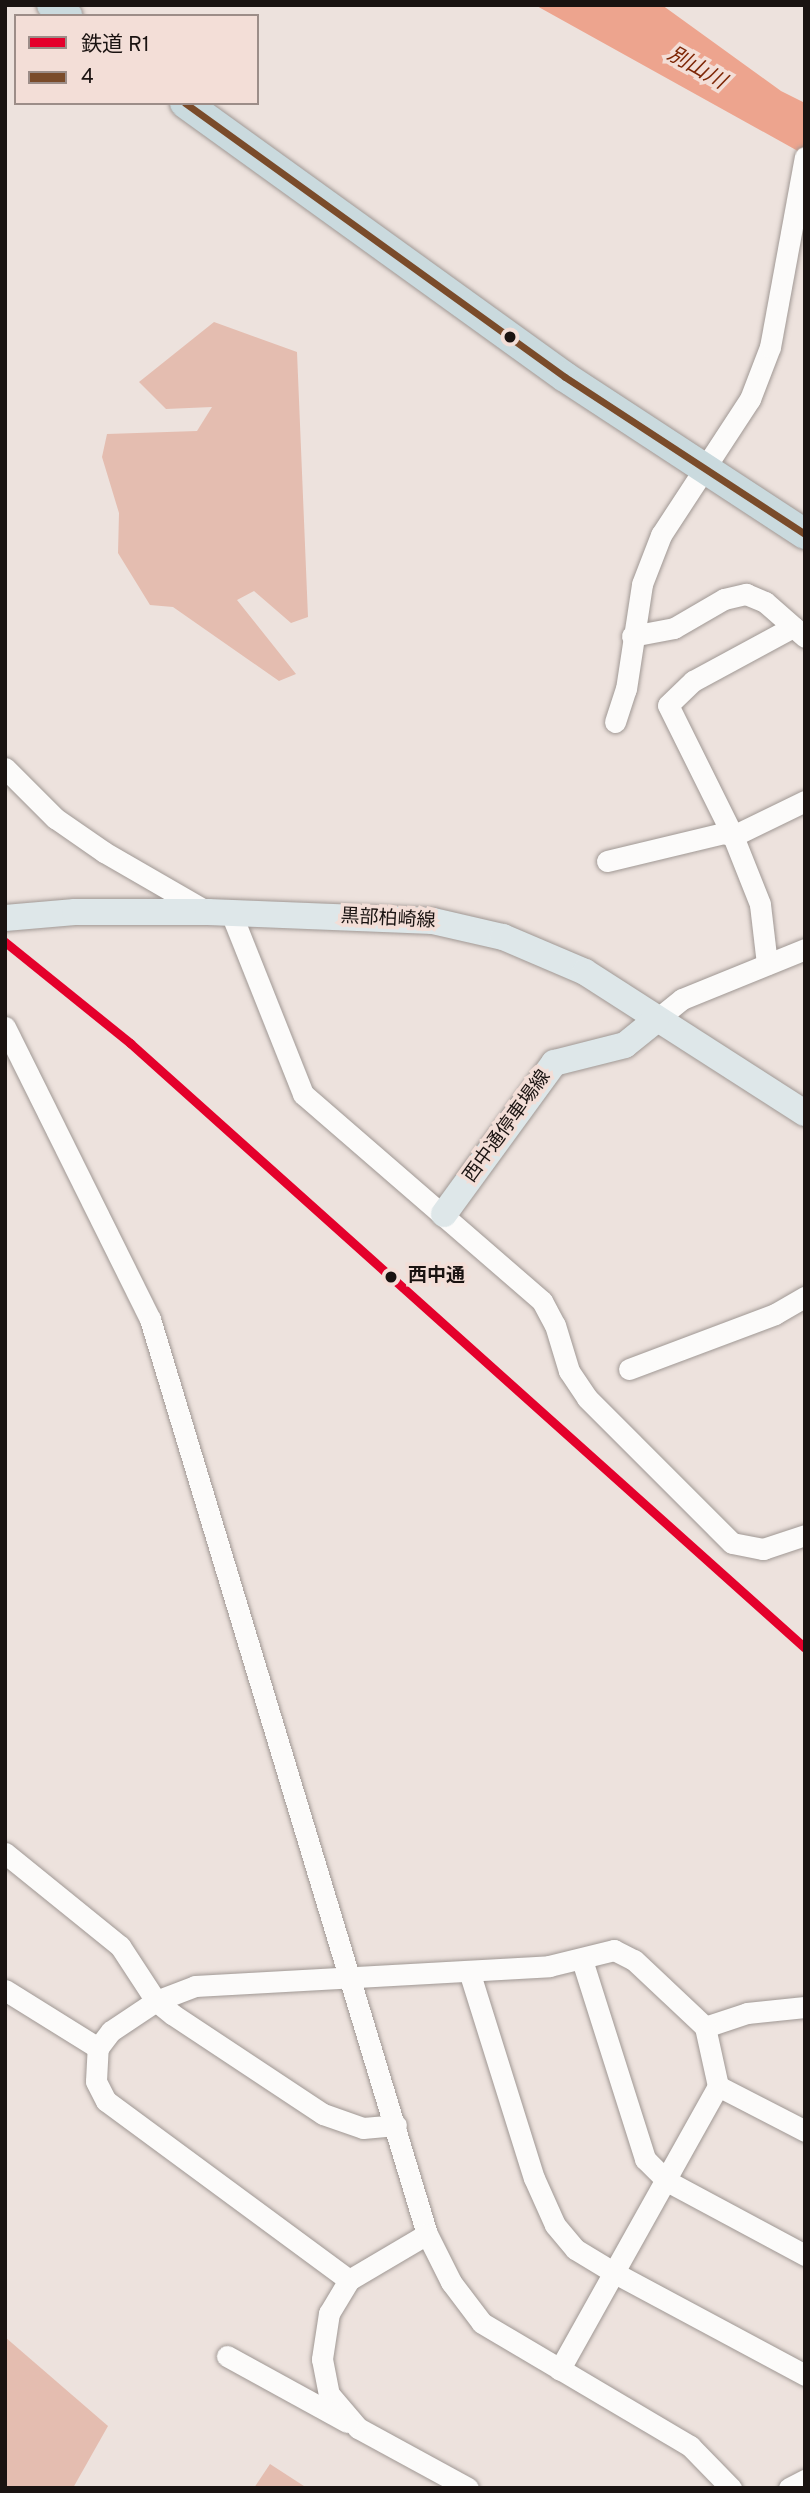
<!DOCTYPE html>
<html>
<head>
<meta charset="utf-8">
<style>
  body { margin:0 }
  #map { position:relative; width:810px; height:2493px; overflow:hidden; background:#ede2dd; font-family:Overpass,"Noto Sans JP",sans-serif }
  div>[style] { position:absolute }
  [style*='--x'] { left:calc(var(--x)*1px); top:calc(var(--y)*1px); width:calc(var(--w)*1px); rotate:calc(var(--a)*1deg) }
  .green>* { inset:0; background:#e4bdb0 }
  .water>* { inset:0; background:#eda48e }
  .roads { filter:drop-shadow(0 0 2px #a09894) drop-shadow(0 0 2px #a09894) }
  .minor>* { height:21px; margin:-10.5px; padding:0 10.5px; transform-origin:10.5px; border-radius:10.5px; background:#fcfbfa }
  .major>* { height:26px; margin:-13px; padding:0 13px; transform-origin:13px; border-radius:13px; background:#dee7e9 }
  .highway>* { height:30px; margin:-15px; padding:0 15px; transform-origin:15px; border-radius:15px; background:#cadade }
  .bus-1>* { height:7px; margin:-3.5px; padding:0 3.5px; transform-origin:3.5px; border-radius:3.5px; background:#7a4b2a }
  .rail-1>* { height:9px; margin:-4.5px; padding:0 4.5px; transform-origin:4.5px; border-radius:4.5px; background:#e4002b }
  .dots>* { width:19px; height:19px; translate:-50% -50%; box-sizing:border-box; border:4px solid #f3ded7; border-radius:50% }
  span { translate:-50% -50%; white-space:nowrap; text-align:center; line-height:1.15; -webkit-text-stroke:7px #f3ded7; paint-order:stroke }
  .street-label { font-size:19px; color:#1a1311 }
  .stop-label { font-size:19px; color:#1a1311; font-weight:700 }
  .left { translate:0 -50%; text-align:left }
  .water-label { font-size:21px; color:#7e2707; font-style:italic }
  .frame { position:absolute; inset:0; border:7px solid #1a1311; pointer-events:none }
  .legend { position:absolute; left:14px; top:14px; width:245px; height:91px; box-sizing:border-box; background:#f3ded7; border:2px solid #9c8d88; margin:0; padding:9px 12px; list-style:none; font-size:21px; color:#1a1311 }
  .legend li { display:flex; align-items:center; gap:14px; height:35px }
  .legend b { width:35px; border:2px solid #9c8d88 }
</style>
</head>
<body>
<div id="map">
  <div class="green">
    <div style="clip-path:polygon(214px 322px,297px 352px,308px 617px,291px 623px,254px 591px,237px 600px,296px 674px,279px 681px,173px 607px,150px 605px,118px 553px,119px 513px,102px 457px,107px 434px,197px 431px,212px 407px,166px 409px,139px 382px)"></div>
    <div style="clip-path:polygon(5px 2337px,108px 2426px,73px 2488px,5px 2488px)"></div>
    <div style="clip-path:polygon(270px 2464px,307px 2488px,254px 2488px)"></div>
  </div>
  <div class="water">
    <div style="clip-path:polygon(535px 5px,662px 5px,781px 91px,805px 103px,805px 155px)"></div>
  </div>
  <div class="roads">
    <div class="minor">
      <div style="--x:632;--y:636;--w:43;--a:-10.8"></div>
      <div style="--x:674;--y:628;--w:58;--a:-30.1"></div>
      <div style="--x:724;--y:599;--w:23;--a:-13"></div>
      <div style="--x:746;--y:594;--w:21;--a:23"></div>
      <div style="--x:765;--y:602;--w:53;--a:41.2"></div>
      <div style="--x:615;--y:722;--w:35;--a:-72"></div>
      <div style="--x:626;--y:689;--w:106;--a:-81.3"></div>
      <div style="--x:642;--y:584;--w:53;--a:-68.8"></div>
      <div style="--x:661;--y:535;--w:163;--a:-56.8"></div>
      <div style="--x:750;--y:399;--w:56;--a:-69"></div>
      <div style="--x:770;--y:347;--w:193;--a:-79.6"></div>
      <div style="--x:5;--y:768;--w:71;--a:45"></div>
      <div style="--x:55;--y:818;--w:60;--a:34.8"></div>
      <div style="--x:104;--y:852;--w:120;--a:30"></div>
      <div style="--x:607;--y:861;--w:120;--a:-13.5"></div>
      <div style="--x:724;--y:833;--w:9;--a:18"></div>
      <div style="--x:733;--y:836;--w:80;--a:-25.9"></div>
      <div style="--x:231;--y:913;--w:195;--a:68.3"></div>
      <div style="--x:303;--y:1094;--w:316;--a:40.9"></div>
      <div style="--x:542;--y:1301;--w:27;--a:62"></div>
      <div style="--x:555;--y:1325;--w:48;--a:73.1"></div>
      <div style="--x:569;--y:1371;--w:32;--a:56"></div>
      <div style="--x:587;--y:1398;--w:205;--a:45"></div>
      <div style="--x:732;--y:1543;--w:32;--a:11"></div>
      <div style="--x:763;--y:1549;--w:44;--a:-18.4"></div>
      <div style="--x:767;--y:964;--w:60;--a:-96.7"></div>
      <div style="--x:760;--y:904;--w:73;--a:-111.7"></div>
      <div style="--x:733;--y:836;--w:146;--a:-116.4"></div>
      <div style="--x:668;--y:705;--w:35;--a:-44"></div>
      <div style="--x:693;--y:681;--w:114;--a:-28.4"></div>
      <div style="--x:656;--y:1020;--w:33;--a:-39"></div>
      <div style="--x:682;--y:999;--w:133;--a:-22.1"></div>
      <div style="--x:5;--y:1027;--w:326;--a:63.6"></div>
      <div style="--x:150;--y:1319;--w:956;--a:73.16"></div>
      <div style="--x:427;--y:2234;--w:54;--a:63.4"></div>
      <div style="--x:451;--y:2282;--w:51;--a:52.9"></div>
      <div style="--x:482;--y:2323;--w:242;--a:30.6"></div>
      <div style="--x:690;--y:2446;--w:59;--a:45.7"></div>
      <div style="--x:629;--y:1369;--w:156;--a:-20.6"></div>
      <div style="--x:775;--y:1314;--w:34;--a:-30"></div>
      <div style="--x:5;--y:1853;--w:148;--a:39"></div>
      <div style="--x:120;--y:1946;--w:66;--a:56.8"></div>
      <div style="--x:156;--y:2001;--w:21;--a:39"></div>
      <div style="--x:172;--y:2014;--w:181;--a:33.5"></div>
      <div style="--x:323;--y:2114;--w:42;--a:19.3"></div>
      <div style="--x:363;--y:2128;--w:33;--a:-5"></div>
      <div style="--x:582;--y:1960;--w:209;--a:72.4"></div>
      <div style="--x:645;--y:2159;--w:31;--a:45"></div>
      <div style="--x:667;--y:2181;--w:157;--a:28.2"></div>
      <div style="--x:469;--y:1971;--w:217;--a:72.6"></div>
      <div style="--x:534;--y:2178;--w:51;--a:65.9"></div>
      <div style="--x:555;--y:2225;--w:31;--a:50"></div>
      <div style="--x:575;--y:2249;--w:44;--a:31.2"></div>
      <div style="--x:613;--y:2272;--w:218;--a:28.2"></div>
      <div style="--x:5;--y:1990;--w:110;--a:31.9"></div>
      <div style="--x:705;--y:2027;--w:44;--a:-18.4"></div>
      <div style="--x:747;--y:2013;--w:58;--a:-5.9"></div>
      <div style="--x:718;--y:2086;--w:98;--a:27.3"></div>
      <div style="--x:427;--y:2234;--w:91;--a:149.5"></div>
      <div style="--x:349;--y:2280;--w:39;--a:121"></div>
      <div style="--x:329;--y:2313;--w:47;--a:98.7"></div>
      <div style="--x:322;--y:2359;--w:36;--a:79"></div>
      <div style="--x:329;--y:2394;--w:45;--a:49.5"></div>
      <div style="--x:358;--y:2428;--w:125;--a:28.6"></div>
      <div style="--x:349;--y:2280;--w:302;--a:-143.6"></div>
      <div style="--x:106;--y:2101;--w:22;--a:-117"></div>
      <div style="--x:96;--y:2081;--w:33;--a:-87"></div>
      <div style="--x:98;--y:2048;--w:21;--a:-53"></div>
      <div style="--x:111;--y:2031;--w:54;--a:-33.7"></div>
      <div style="--x:156;--y:2001;--w:42;--a:-21"></div>
      <div style="--x:195;--y:1986;--w:355;--a:-3.2"></div>
      <div style="--x:549;--y:1966;--w:67;--a:-13.8"></div>
      <div style="--x:614;--y:1950;--w:22;--a:27"></div>
      <div style="--x:634;--y:1960;--w:98;--a:43.3"></div>
      <div style="--x:705;--y:2027;--w:60;--a:77.6"></div>
      <div style="--x:718;--y:2086;--w:325;--a:119.2"></div>
      <div style="--x:227;--y:2356;--w:137;--a:28.8"></div>
      <div style="--x:789;--y:2488;--w:18;--a:-27"></div>
    </div>
    <div class="major">
      <div style="--x:5;--y:918;--w:70;--a:-4.9"></div>
      <div style="--x:75;--y:912;--w:133;--a:0"></div>
      <div style="--x:208;--y:912;--w:225;--a:2.3"></div>
      <div style="--x:433;--y:921;--w:72;--a:12.9"></div>
      <div style="--x:503;--y:937;--w:89;--a:23.1"></div>
      <div style="--x:585;--y:972;--w:261;--a:32.7"></div>
      <div style="--x:444;--y:1214;--w:187;--a:-53.9"></div>
      <div style="--x:554;--y:1063;--w:73;--a:-14.2"></div>
      <div style="--x:625;--y:1045;--w:40;--a:-39"></div>
    </div>
    <div class="highway">
      <div style="--x:52;--y:5;--w:19;--a:36"></div>
      <div style="--x:185;--y:103;--w:468;--a:35.8"></div>
      <div style="--x:565;--y:377;--w:287;--a:33.2"></div>
    </div>
  </div>
  <div class="bus-1">
    <div style="--x:185;--y:103;--w:468;--a:35.8"></div>
    <div style="--x:565;--y:377;--w:287;--a:33.2"></div>
  </div>
  <div class="rail-1">
    <div style="--x:5;--y:942;--w:161;--a:38.9"></div>
    <div style="--x:130;--y:1043;--w:906;--a:41.87"></div>
  </div>
  <div class="dots">
    <div style="left:510px;top:337px;background:#1a1311"></div>
    <div style="left:391px;top:1277px;background:#1a1311"></div>
  </div>
  <div class="street-label">
    <span style="left:388px;top:920px;rotate:3deg">黒部柏崎線</span>
    <span style="left:508px;top:1127px;rotate:-54deg">西中通停車場線</span>
  </div>
  <div class="stop-label">
    <span class="left" style="left:408px;top:1277px">西中通</span>
  </div>
  <div class="water-label">
    <span style="left:696px;top:69px;rotate:30deg">別山川</span>
  </div>
  <div class="frame"></div>
  <ul class="legend">
  <li><b style="height:9px;background:#e4002b"></b>鉄道 R1</li>
  <li><b style="height:9px;background:#7a4b2a"></b>4</li>
  </ul>
</div>
</body>
</html>
